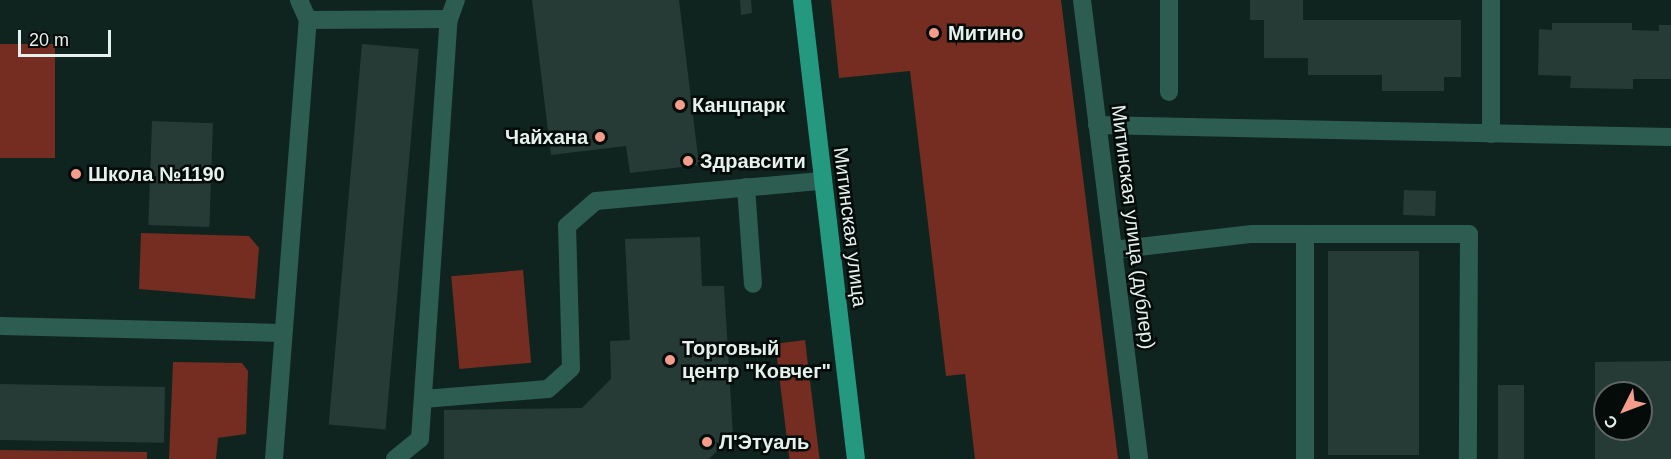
<!DOCTYPE html>
<html>
<head>
<meta charset="utf-8">
<style>
  body { margin:0 }
  #map { position:relative; width:1671px; height:459px; overflow:hidden; background:#0f241e; font-family:Arial,sans-serif }
  div>[style] { position:absolute }
  [style*='--x'] { left:calc(var(--x)*1px); top:calc(var(--y)*1px); width:calc(var(--w)*1px); rotate:calc(var(--a)*1deg) }
  .green>* { inset:0; background:#742d20; transform-origin:0 0 }
  .building>* { inset:0; background:#263b35; transform-origin:0 0 }
  .minor>* { height:18px; margin:-9px; padding:0 9px; transform-origin:9px; border-radius:9px; background:#2d5c50 }
  .major>* { height:18px; margin:-9px; padding:0 9px; transform-origin:9px; border-radius:9px; background:#259980 }
  .dots>* { width:16px; height:16px; translate:-50% -50%; box-sizing:border-box; border:3px solid #040b09; border-radius:50% }
  span { translate:-50% -50%; white-space:nowrap; text-align:center; line-height:1.15; -webkit-text-stroke:5px #040b09; paint-order:stroke }
  .poi-label { font-size:20px; color:#e4f1ed; font-weight:700 }
  .left { translate:0 -50%; text-align:left }
  .right { translate:-100% -50%; text-align:right }
  .street-label { font-size:20px; color:#e4f1ed }
  .north { position:absolute; left:1593px; top:381px; width:60px; height:60px; box-sizing:border-box; background:#040b09; border:2px solid #5e6764; border-radius:50%; rotate:228deg; font-size:16px; font-weight:700; line-height:24px; text-align:center; color:#e4f1ed }
  .north::after { content:''; display:block; margin:auto; width:21px; height:27px; background:#f49d8c; clip-path:polygon(50% 0,100% 100%,50% 72%,0 100%) }
  .scale { position:absolute; left:18px; top:30px; width:93px; height:27px; box-sizing:border-box; border:3px solid #e4f1ed; border-top:0; padding-left:8px; font-size:18px; line-height:21px; white-space:nowrap; color:#e4f1ed; -webkit-text-stroke:4px #040b09; paint-order:stroke }
</style>
</head>
<body>
<div id="map">
  <div class="green">
    <div style="clip-path:polygon(831px 0,1061px 0,1118px 459px,975px 459px,965px 374px,946px 376px,910px 71px,839px 78px)"></div>
    <div style="left:0;top:44px;width:55px;height:114px"></div>
    <div style="clip-path:polygon(141px 233px,249px 236px,259px 248px,255px 299px,139px 289px)"></div>
    <div style="left:523px;top:270px;width:93px;height:72px;rotate:85deg"></div>
    <div style="left:805px;top:340px;width:120px;height:30px;rotate:83deg"></div>
    <div style="clip-path:polygon(173px 362px,242px 363px,248px 371px,246px 434px,218px 438px,216px 459px,169px 459px)"></div>
    <div style="clip-path:polygon(0 450px,147px 452px,147px 459px,0 459px)"></div>
  </div>
  <div class="building">
    <div style="clip-path:polygon(532px 0,679px 0,699px 165px,630px 173px,626px 146px,551px 155px)"></div>
    <div style="clip-path:polygon(740px 0,751px 0,752px 13px,741px 15px)"></div>
    <div style="clip-path:polygon(1250px 0,1303px 0,1303px 20px,1461px 20px,1461px 77px,1444px 77px,1444px 91px,1382px 91px,1382px 75px,1308px 75px,1308px 58px,1264px 58px,1264px 20px,1250px 20px)"></div>
    <div style="clip-path:polygon(1552px 23px,1632px 23px,1632px 30px,1659px 31px,1659px 25px,1671px 25px,1671px 79px,1633px 79px,1633px 89px,1570px 88px,1571px 76px,1538px 75px,1539px 29px,1552px 30px)"></div>
    <div style="left:362px;top:44px;width:57px;height:382px;rotate:5deg"></div>
    <div style="left:152px;top:121px;width:61px;height:104px;rotate:2deg"></div>
    <div style="left:1404px;top:190px;width:32px;height:25px;rotate:2deg"></div>
    <div style="clip-path:polygon(700px 237px,702px 286px,724px 286px,733px 435px,709px 459px,444px 459px,444px 410px,582px 408px,611px 379px,610px 341px,630px 340px,625px 239px)"></div>
    <div style="left:1328px;top:251px;width:91px;height:204px"></div>
    <div style="clip-path:polygon(evenodd,1671px 361px,1671px 459px,1595px 459px,1595px 362px,1671px 361px,1605px 393px,1641px 393px,1641px 429px,1605px 429px,1605px 393px)"></div>
    <div style="left:0;top:384px;width:165px;height:56px;rotate:1deg"></div>
    <div style="left:1498px;top:385px;width:26px;height:74px"></div>
  </div>
  <div class="minor">
    <div style="--x:299;--y:0;--w:22;--a:66"></div>
    <div style="--x:1082;--y:0;--w:463;--a:82.9"></div>
    <div style="--x:1169;--y:0;--w:92;--a:90"></div>
    <div style="--x:1491;--y:0;--w:134;--a:90"></div>
    <div style="--x:1097;--y:125;--w:574;--a:1.2"></div>
    <div style="--x:746;--y:187;--w:97;--a:85.9"></div>
    <div style="--x:1113;--y:250;--w:140;--a:-6.6"></div>
    <div style="--x:1252;--y:234;--w:217;--a:0"></div>
    <div style="--x:1469;--y:234;--w:225;--a:90.3"></div>
    <div style="--x:0;--y:326;--w:283;--a:1.4"></div>
    <div style="--x:423;--y:399;--w:125;--a:-4.6"></div>
    <div style="--x:548;--y:389;--w:31;--a:-42"></div>
    <div style="--x:571;--y:368;--w:142;--a:-91.6"></div>
    <div style="--x:567;--y:226;--w:38;--a:-41"></div>
    <div style="--x:596;--y:201;--w:226;--a:-5.1"></div>
    <div style="--x:274;--y:459;--w:440;--a:-85.6"></div>
    <div style="--x:308;--y:20;--w:141;--a:-0.4"></div>
    <div style="--x:395;--y:459;--w:32;--a:-39"></div>
    <div style="--x:420;--y:439;--w:421;--a:-86.1"></div>
    <div style="--x:449;--y:19;--w:20;--a:-70"></div>
    <div style="--x:1305;--y:459;--w:225;--a:-90"></div>
  </div>
  <div class="major">
    <div style="--x:802;--y:0;--w:462;--a:83.3"></div>
  </div>
  <div class="dots">
    <div style="left:934px;top:33px;background:#f49d8c"></div>
    <div style="left:680px;top:105px;background:#f49d8c"></div>
    <div style="left:600px;top:137px;background:#f49d8c"></div>
    <div style="left:688px;top:161px;background:#f49d8c"></div>
    <div style="left:76px;top:174px;background:#f49d8c"></div>
    <div style="left:670px;top:360px;background:#f49d8c"></div>
    <div style="left:707px;top:442px;background:#f49d8c"></div>
  </div>
  <div class="poi-label">
    <span class="left" style="left:948px;top:33px">Митино</span>
    <span class="left" style="left:692px;top:105px">Канцпарк</span>
    <span class="right" style="left:588px;top:137px">Чайхана</span>
    <span class="left" style="left:700px;top:161px">Здравсити</span>
    <span class="left" style="left:88px;top:174px">Школа №1190</span>
    <span class="left" style="left:682px;top:360px">Торговый<br>центр "Ковчег"</span>
    <span class="left" style="left:719px;top:442px">Л'Этуаль</span>
  </div>
  <div class="street-label">
    <span style="left:850px;top:227px;rotate:83deg">Митинская улица</span>
    <span style="left:1133px;top:227px;rotate:83deg">Митинская улица (дублер)</span>
  </div>
  <div class="north">С</div>
  <div class="scale">20 m</div>
</div>
</body>
</html>
